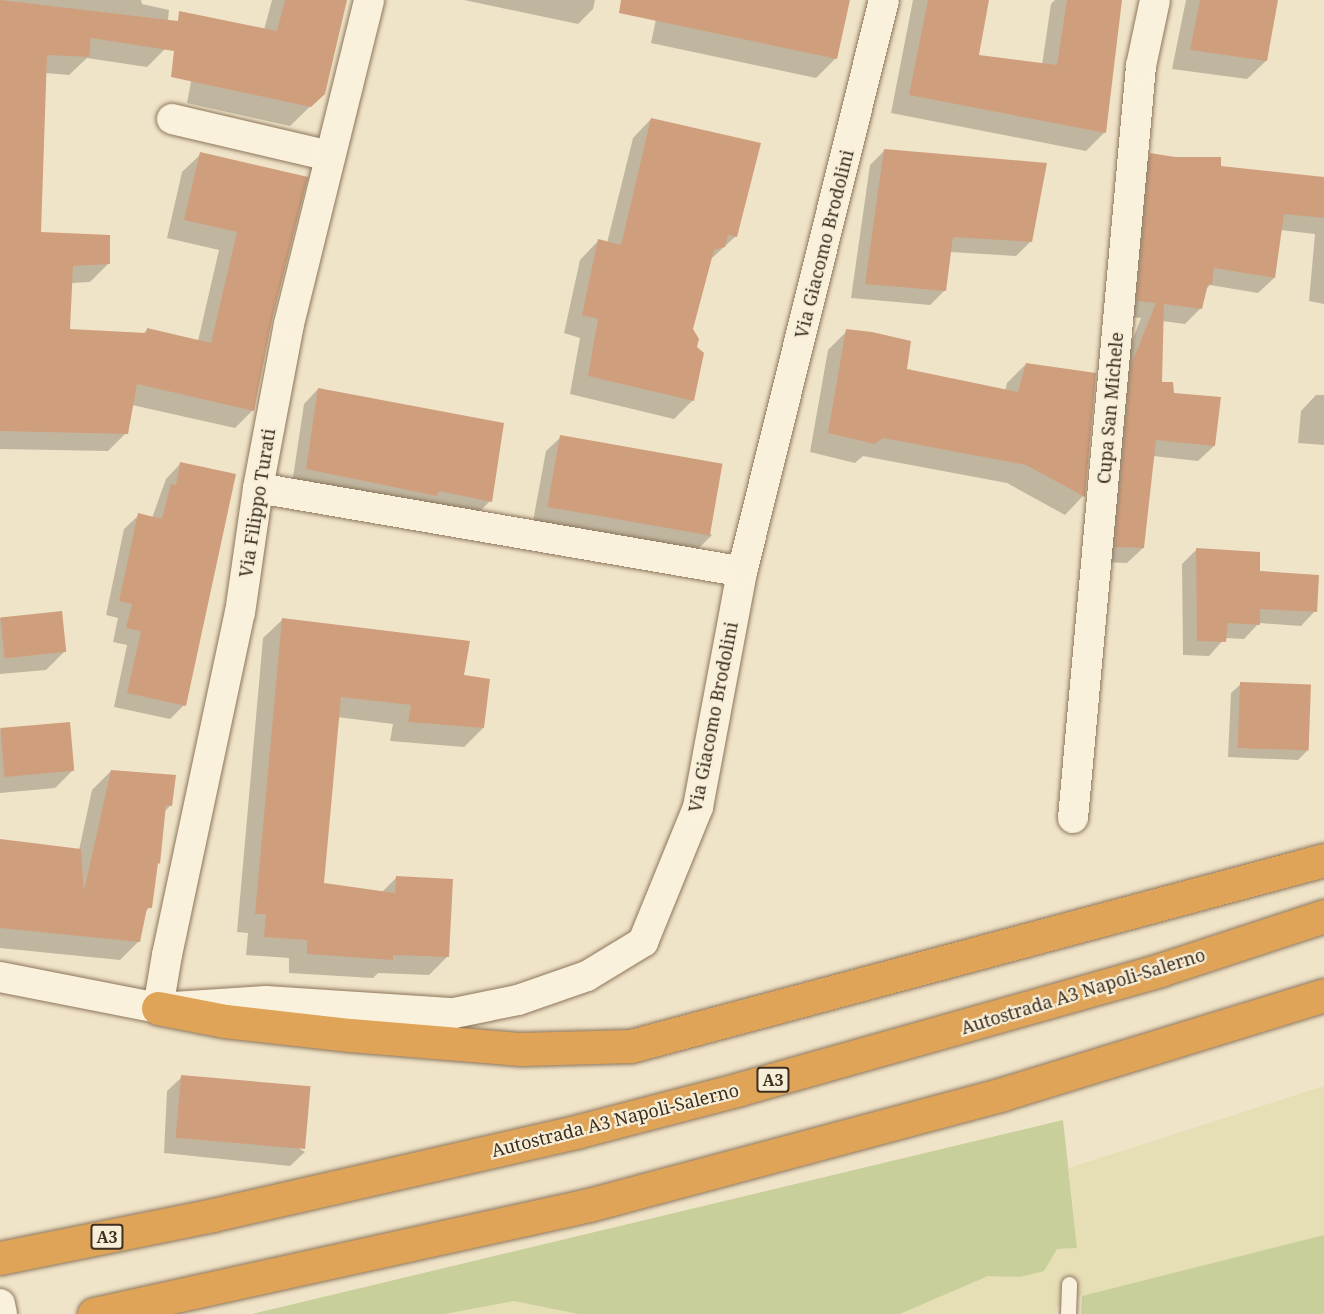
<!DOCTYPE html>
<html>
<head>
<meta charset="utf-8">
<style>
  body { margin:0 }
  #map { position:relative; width:1324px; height:1314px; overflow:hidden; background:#f0e4c8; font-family:"Noto Serif",serif }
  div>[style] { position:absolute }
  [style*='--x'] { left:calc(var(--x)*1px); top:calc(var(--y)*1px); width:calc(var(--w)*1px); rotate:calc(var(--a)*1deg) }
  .farmland>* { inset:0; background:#e6deb5 }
  .green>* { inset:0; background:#c9cf9b }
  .shadow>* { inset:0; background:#0003 }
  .building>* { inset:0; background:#cf9f7d; transform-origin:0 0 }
  .roads { filter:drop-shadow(0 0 2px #8d765c) drop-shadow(0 0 2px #8d765c) }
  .lane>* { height:15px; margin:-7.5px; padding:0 7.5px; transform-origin:7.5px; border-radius:7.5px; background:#faf1dc }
  .street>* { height:30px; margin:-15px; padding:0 15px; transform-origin:15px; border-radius:15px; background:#faf1dc }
  .highway>* { height:33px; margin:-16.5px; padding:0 16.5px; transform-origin:16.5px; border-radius:16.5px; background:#e0a458 }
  span { translate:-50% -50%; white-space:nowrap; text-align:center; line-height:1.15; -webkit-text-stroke:4.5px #f7eed8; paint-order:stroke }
  .shield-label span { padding:2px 4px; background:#f7eed8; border:2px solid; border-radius:4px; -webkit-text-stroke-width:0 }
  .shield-label { font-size:16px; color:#3d2e20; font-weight:700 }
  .street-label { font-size:18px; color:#3d2e20 }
</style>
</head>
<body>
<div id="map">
  <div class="farmland">
    <div style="clip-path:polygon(1324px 1086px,1324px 1235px,1082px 1296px,1056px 1307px,1055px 1314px,900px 1314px,988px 1275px,1020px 1277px,1057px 1249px,1077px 1247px,1069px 1168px)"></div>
    <div style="clip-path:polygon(514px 1301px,578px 1314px,445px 1314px)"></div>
  </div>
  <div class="green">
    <div style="clip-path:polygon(1063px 1120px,1077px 1248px,1057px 1249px,1044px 1271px,1020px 1277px,988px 1276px,900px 1314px,578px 1314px,514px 1301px,445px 1314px,252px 1314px)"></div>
    <div style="clip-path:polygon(1324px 1235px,1324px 1314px,1081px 1314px,1082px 1296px)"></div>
  </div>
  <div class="shadow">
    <div style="clip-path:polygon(0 0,141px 0,142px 4px,169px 10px,165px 49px,147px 67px,87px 58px,69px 75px,45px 73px,39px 234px,108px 264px,90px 282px,71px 283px,68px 330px,143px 334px,147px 330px,198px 341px,219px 250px,167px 238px,182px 172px,201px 154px,306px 178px,271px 320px,253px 410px,235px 428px,132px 405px,126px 433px,108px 451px,0 449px)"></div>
    <div style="clip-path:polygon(272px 0,345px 0,324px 93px,290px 126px,187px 103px,199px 39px,264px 30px)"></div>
    <div style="clip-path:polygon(464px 0,595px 0,593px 9px,578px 24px)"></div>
    <div style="clip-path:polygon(660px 0,848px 0,835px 59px,816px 78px,651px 43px)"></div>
    <div style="clip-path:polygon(913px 0,987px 0,977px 56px,1042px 65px,1051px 4px,1055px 0,1121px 0,1105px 132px,1086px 151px,891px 113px)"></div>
    <div style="clip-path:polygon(1186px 0,1276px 0,1266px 61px,1247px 79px,1172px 69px)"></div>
    <div style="clip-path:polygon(651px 119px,736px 236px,711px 259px,691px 329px,693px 400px,674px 419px,570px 394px,580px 338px,564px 333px,580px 260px,598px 241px,607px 243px,633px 138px)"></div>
    <div style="clip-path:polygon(885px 150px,1030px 242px,1016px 256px,950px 252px,945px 290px,930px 305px,851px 298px,870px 165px)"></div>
    <div style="clip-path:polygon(1151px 155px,1220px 167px,1324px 179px,1324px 304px,1309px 301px,1315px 234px,1280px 230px,1274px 278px,1258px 293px,1210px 285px,1205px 290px,1201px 308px,1185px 324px,1162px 321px,1160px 384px,1173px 394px,1214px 446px,1198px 461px,1153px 456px,1143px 548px,1127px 563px,1100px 562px,1116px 382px,1141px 318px,1122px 316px,1135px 170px)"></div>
    <div style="clip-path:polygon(847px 331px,905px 370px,1005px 391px,1007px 383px,1026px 364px,1083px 496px,1065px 515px,1007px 483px,863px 456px,855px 463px,810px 452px,828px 350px)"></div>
    <div style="clip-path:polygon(318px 389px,490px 501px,476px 515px,292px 484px,304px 404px)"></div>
    <div style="clip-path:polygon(1316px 395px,1324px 395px,1324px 445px,1298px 443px,1301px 411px)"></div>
    <div style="clip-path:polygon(561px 437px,712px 535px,697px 550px,533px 521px,546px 451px)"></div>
    <div style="clip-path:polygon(180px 464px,184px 705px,170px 719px,114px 707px,127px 645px,113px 642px,118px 618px,106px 615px,124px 529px,139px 515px,152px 518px,166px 479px)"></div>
    <div style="clip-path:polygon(1196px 550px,1259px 572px,1315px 611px,1301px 626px,1259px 623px,1244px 639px,1225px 638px,1209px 656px,1183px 655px,1182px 564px)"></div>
    <div style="clip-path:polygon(0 618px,64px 652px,46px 670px,0 674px)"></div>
    <div style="clip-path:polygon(282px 620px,463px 676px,483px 728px,464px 747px,390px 741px,393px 724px,337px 717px,322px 884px,382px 892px,397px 877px,447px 957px,429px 975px,378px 973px,373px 978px,289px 973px,289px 958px,246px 955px,248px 933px,237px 932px,263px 638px)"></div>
    <div style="clip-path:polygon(1241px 684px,1308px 750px,1298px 760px,1228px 757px,1231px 693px)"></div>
    <div style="clip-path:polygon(0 730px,73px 770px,55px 788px,0 793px)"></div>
    <div style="clip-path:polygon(111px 771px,171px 805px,164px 812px,150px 907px,144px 913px,139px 941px,120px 960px,0 948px,0 841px,79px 850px,92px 790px)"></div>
    <div style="clip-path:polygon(182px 1077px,305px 1152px,290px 1166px,164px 1153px,167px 1091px)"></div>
  </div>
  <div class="building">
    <div style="clip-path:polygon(0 0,178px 21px,179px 11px,277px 31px,285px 0,347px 0,325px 94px,311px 107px,171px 77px,174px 51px,91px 38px,89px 57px,47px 55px,41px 232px,110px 235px,110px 264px,73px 266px,70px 329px,146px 333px,147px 328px,211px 343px,237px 232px,184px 220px,200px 152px,308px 177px,272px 320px,254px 411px,137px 384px,128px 434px,0 431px)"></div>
    <div style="clip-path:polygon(621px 0,850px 0,837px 59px,619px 13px)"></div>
    <div style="clip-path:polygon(928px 0,989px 0,979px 55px,1057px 65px,1067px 0,1122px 0,1106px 133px,909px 95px)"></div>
    <div style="clip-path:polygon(1200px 0,1278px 0,1267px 61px,1190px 50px)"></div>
    <div style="clip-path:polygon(651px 118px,761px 143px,737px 237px,728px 235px,725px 247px,714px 250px,693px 329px,699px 339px,697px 347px,704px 353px,694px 401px,588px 376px,598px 319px,582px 315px,598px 239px,621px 245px)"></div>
    <div style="clip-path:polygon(884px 149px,1047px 163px,1032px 242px,953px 237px,946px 291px,865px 284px)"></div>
    <div style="clip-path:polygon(1150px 153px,1175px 157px,1221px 157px,1221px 166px,1324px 177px,1324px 218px,1284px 214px,1275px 278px,1214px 268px,1212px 285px,1208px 284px,1202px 309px,1164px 304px,1162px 382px,1173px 382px,1174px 393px,1221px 397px,1215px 446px,1156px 440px,1144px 548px,1115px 547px,1131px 365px,1156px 303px,1137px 301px)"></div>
    <div style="clip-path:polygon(846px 329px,872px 332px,911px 341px,907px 369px,1018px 392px,1026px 363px,1096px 373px,1085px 497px,1026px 465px,883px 438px,875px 444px,828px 433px)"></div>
    <div style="clip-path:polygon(318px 388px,504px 423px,492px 502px,439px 491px,437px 496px,306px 469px)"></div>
    <div style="left:560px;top:435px;width:165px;height:73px;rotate:10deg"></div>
    <div style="clip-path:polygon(180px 462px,236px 474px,186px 706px,127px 693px,141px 631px,126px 628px,132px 604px,119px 601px,138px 513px,162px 519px,171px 484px,176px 485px)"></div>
    <div style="clip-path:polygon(1196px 548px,1260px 552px,1260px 571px,1319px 575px,1317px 612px,1260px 609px,1260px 625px,1228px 623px,1226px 642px,1197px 641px)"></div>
    <div style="left:62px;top:611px;width:41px;height:62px;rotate:84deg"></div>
    <div style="clip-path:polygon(282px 618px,470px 641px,464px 675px,490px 679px,484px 728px,408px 722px,411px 705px,341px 697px,324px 883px,395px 893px,396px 876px,453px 879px,449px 957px,393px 955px,393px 960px,307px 954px,307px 940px,264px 937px,266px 914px,255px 914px)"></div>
    <div style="left:1240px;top:682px;width:71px;height:66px;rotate:2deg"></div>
    <div style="left:70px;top:722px;width:49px;height:70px;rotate:85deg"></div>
    <div style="clip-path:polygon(111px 770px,176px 775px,172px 806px,166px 805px,160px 864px,158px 863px,152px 908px,147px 908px,140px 942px,0 928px,0 839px,81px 849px,84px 891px)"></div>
    <div style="left:181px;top:1075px;width:130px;height:63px;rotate:5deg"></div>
  </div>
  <div class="roads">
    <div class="lane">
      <div style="--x:1068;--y:1314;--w:30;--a:-88"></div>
    </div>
    <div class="street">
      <div style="--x:172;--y:119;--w:162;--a:13.2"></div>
      <div style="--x:258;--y:488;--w:491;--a:9.8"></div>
      <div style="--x:1073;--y:818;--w:755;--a:-84.83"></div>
      <div style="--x:1141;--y:66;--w:67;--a:-78"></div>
      <div style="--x:0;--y:977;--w:161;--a:11.1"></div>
      <div style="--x:158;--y:1008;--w:108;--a:-3.7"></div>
      <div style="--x:266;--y:1001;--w:188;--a:3.7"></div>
      <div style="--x:454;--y:1013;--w:65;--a:-11.5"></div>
      <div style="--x:518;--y:1000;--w:73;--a:-19.2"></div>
      <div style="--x:587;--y:976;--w:66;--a:-31.3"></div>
      <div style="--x:643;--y:942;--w:146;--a:-67.8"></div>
      <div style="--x:698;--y:807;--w:239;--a:-79.4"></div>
      <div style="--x:742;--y:572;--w:589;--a:-76.06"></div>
      <div style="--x:158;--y:1008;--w:54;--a:-80.4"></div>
      <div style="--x:167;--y:955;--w:350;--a:-78"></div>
      <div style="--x:240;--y:613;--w:126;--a:-81.8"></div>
      <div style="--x:258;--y:488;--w:167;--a:-79.3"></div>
      <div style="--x:289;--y:324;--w:334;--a:-76.1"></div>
      <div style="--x:0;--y:1304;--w:10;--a:79"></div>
    </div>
    <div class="highway">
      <div style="--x:158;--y:1008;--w:68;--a:11"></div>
      <div style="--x:225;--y:1021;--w:126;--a:6.4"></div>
      <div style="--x:350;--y:1035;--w:172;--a:4.7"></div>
      <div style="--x:521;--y:1049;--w:110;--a:-1.6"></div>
      <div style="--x:631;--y:1046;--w:718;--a:-15.02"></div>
      <div style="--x:0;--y:1258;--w:217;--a:-11.4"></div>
      <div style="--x:213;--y:1215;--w:376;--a:-12.9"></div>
      <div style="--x:579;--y:1131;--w:166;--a:-14.6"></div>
      <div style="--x:740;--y:1089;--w:437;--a:-15.8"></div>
      <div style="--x:1160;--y:970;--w:173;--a:-18.2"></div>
      <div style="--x:94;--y:1314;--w:507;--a:-12.42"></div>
      <div style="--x:589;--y:1205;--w:429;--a:-15"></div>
      <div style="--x:1003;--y:1094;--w:336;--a:-17.1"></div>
    </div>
  </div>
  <div class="shield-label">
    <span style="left:773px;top:1080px">A3</span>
    <span style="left:107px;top:1237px">A3</span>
  </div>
  <div class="street-label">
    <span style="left:824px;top:244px;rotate:-76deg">Via Giacomo Brodolini</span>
    <span style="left:1110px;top:408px;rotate:-85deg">Cupa San Michele</span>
    <span style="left:257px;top:503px;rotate:-81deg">Via Filippo Turati</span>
    <span style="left:713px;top:717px;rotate:-79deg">Via Giacomo Brodolini</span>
    <span style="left:1083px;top:991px;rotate:-17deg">Autostrada A3 Napoli-Salerno</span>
    <span style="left:615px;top:1120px;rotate:-14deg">Autostrada A3 Napoli-Salerno</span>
  </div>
</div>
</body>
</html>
